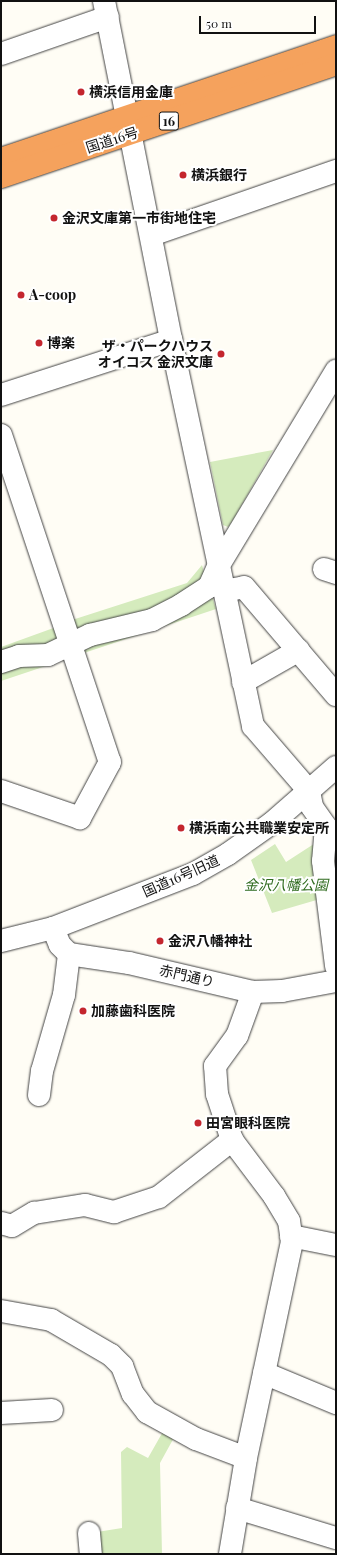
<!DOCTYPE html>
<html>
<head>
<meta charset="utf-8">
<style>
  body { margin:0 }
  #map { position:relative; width:337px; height:1555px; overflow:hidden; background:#fffdf5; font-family:"Playfair Display","Noto Sans JP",serif }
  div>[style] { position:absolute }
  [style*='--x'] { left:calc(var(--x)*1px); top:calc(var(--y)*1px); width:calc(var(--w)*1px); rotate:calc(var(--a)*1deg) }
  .green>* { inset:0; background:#d5ebbd }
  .roads { filter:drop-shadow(0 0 1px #444) drop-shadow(0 0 1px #444) }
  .minor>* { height:22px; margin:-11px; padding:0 11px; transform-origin:11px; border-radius:11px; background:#fff }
  .highway>* { height:22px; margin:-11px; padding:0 11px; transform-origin:11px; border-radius:11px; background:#f5a25d }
  .dots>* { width:11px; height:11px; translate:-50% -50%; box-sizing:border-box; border:2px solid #fff; border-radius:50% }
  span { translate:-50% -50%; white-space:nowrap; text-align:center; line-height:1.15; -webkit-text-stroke:4px #fff; paint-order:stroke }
  .shield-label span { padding:1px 3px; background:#fff; border:1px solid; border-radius:3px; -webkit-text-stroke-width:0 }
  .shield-label { font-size:13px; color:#111; font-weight:700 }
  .poi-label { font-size:14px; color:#111; font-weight:700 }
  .left { translate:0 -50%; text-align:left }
  .right { translate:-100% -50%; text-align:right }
  .street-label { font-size:14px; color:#111 }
  .park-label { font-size:14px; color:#2f6b1f; font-style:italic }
  .frame { position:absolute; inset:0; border:2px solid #111; pointer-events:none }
  .scale { position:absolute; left:199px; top:16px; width:117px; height:18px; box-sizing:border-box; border:2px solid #111; border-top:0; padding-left:5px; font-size:12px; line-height:14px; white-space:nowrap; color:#111; -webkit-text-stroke:3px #fff; paint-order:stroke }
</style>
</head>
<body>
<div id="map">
  <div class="green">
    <div style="clip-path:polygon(273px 450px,232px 522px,228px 527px,223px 525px,210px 462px)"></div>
    <div style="clip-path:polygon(202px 565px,206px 579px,178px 601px,76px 635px,72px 620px,187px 583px)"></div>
    <div style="clip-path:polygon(212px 596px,216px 609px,81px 654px,91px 640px)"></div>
    <div style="clip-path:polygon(59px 626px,64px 640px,1px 656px,1px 647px)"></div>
    <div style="clip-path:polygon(70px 658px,1px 681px,1px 669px)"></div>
    <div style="clip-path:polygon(320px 840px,320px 899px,272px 913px,251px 860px,275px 844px,286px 862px)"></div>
    <div style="clip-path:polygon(165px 1428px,176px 1434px,160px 1463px,162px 1554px,99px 1554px,97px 1532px,122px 1528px,121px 1452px,127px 1447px,148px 1458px)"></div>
  </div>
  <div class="roads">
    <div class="minor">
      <div style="--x:104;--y:1;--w:346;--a:78.8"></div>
      <div style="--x:171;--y:340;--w:395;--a:78"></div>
      <div style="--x:253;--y:726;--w:86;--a:49.3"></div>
      <div style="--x:309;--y:791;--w:16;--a:79"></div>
      <div style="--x:312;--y:807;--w:24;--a:55"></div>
      <div style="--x:326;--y:827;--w:34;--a:95"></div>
      <div style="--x:323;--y:861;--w:106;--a:82.9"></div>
      <div style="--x:1;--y:54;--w:113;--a:-19.1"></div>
      <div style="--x:151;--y:235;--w:196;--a:-19.1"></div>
      <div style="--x:1;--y:395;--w:179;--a:-17.9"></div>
      <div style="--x:1;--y:435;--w:345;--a:71.6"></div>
      <div style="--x:110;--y:762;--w:64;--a:118.2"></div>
      <div style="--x:80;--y:818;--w:83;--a:-161.1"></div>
      <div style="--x:324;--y:569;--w:13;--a:18"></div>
      <div style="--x:224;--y:591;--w:20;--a:-11"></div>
      <div style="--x:244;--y:587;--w:142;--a:49.6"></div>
      <div style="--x:1;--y:662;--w:19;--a:-18"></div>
      <div style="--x:19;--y:656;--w:29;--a:-2"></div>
      <div style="--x:48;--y:655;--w:47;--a:-25.5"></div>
      <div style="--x:90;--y:635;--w:64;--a:-13.6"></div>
      <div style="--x:152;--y:620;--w:33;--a:-27"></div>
      <div style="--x:181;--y:605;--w:33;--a:-33"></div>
      <div style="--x:209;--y:587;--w:24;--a:-66"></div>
      <div style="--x:219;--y:565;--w:227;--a:-58.9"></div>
      <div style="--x:243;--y:682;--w:64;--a:-29.7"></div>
      <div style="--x:53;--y:928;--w:18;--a:68"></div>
      <div style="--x:60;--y:945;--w:13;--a:45"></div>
      <div style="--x:69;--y:954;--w:61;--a:8.5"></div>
      <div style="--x:129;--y:963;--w:127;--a:13.2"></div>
      <div style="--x:253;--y:992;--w:29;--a:-2"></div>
      <div style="--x:282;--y:991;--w:55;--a:-10.5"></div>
      <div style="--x:1;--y:941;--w:54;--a:-14"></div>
      <div style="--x:53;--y:928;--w:150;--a:-21.1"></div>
      <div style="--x:193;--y:874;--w:40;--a:-29.7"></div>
      <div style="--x:228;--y:854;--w:54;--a:-35.2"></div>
      <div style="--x:272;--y:823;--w:85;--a:-41.2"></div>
      <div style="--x:39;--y:1095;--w:24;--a:-83"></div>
      <div style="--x:42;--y:1071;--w:79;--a:-73.9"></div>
      <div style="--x:64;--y:995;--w:41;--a:-83"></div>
      <div style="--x:1;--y:1223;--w:11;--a:15"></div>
      <div style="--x:12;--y:1226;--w:26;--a:-31"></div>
      <div style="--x:34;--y:1213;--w:52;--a:-8.9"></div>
      <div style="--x:85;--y:1205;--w:30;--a:14"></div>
      <div style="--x:114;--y:1212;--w:47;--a:-18.4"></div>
      <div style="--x:159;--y:1197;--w:93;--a:-38"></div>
      <div style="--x:291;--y:1236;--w:46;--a:11.3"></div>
      <div style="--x:1;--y:1311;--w:51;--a:10.2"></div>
      <div style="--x:51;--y:1320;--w:69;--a:30.3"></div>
      <div style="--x:111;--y:1355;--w:16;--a:45"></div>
      <div style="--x:122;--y:1366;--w:30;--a:69"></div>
      <div style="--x:133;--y:1394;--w:23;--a:52"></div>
      <div style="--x:147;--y:1412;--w:56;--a:28.9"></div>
      <div style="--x:196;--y:1439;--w:53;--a:20.8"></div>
      <div style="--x:264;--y:1373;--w:78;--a:22.6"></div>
      <div style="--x:1;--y:1413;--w:51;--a:-3.4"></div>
      <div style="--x:237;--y:1508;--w:103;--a:16.9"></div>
      <div style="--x:89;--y:1533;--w:21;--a:85"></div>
      <div style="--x:230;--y:1554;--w:97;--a:-80.5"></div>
      <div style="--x:246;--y:1458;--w:221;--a:-78"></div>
      <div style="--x:292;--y:1242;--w:21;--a:-98"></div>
      <div style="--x:289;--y:1221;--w:29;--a:-121"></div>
      <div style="--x:274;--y:1196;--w:70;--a:-126.9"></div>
      <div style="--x:232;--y:1140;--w:48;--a:-108.1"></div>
      <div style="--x:217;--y:1094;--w:28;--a:-94"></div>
      <div style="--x:215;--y:1066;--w:37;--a:-54"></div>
      <div style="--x:237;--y:1036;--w:47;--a:-70"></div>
    </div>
    <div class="highway">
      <div style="--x:1;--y:159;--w:354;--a:-18.6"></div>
      <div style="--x:1;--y:177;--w:354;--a:-18.6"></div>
    </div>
  </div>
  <div class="dots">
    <div style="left:81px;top:92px;background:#c4262e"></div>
    <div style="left:183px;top:175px;background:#c4262e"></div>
    <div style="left:54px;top:218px;background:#c4262e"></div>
    <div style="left:21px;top:295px;background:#c4262e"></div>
    <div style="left:39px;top:343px;background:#c4262e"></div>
    <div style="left:221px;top:354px;background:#c4262e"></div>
    <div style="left:181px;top:828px;background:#c4262e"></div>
    <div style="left:160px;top:941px;background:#c4262e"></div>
    <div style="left:83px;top:1011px;background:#c4262e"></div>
    <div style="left:198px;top:1123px;background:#c4262e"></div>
  </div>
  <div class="shield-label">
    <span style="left:169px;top:121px">16</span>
  </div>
  <div class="poi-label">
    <span class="left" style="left:89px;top:92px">横浜信用金庫</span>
    <span class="left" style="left:191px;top:175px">横浜銀行</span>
    <span class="left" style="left:62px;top:218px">金沢文庫第一市街地住宅</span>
    <span class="left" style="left:29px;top:295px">A-coop</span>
    <span class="left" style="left:47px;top:343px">博楽</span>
    <span class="right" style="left:213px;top:354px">ザ・パークハウス<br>オイコス 金沢文庫</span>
    <span class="left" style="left:189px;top:828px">横浜南公共職業安定所</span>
    <span class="left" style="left:168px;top:941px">金沢八幡神社</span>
    <span class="left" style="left:91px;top:1011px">加藤歯科医院</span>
    <span class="left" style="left:206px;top:1123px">田宮眼科医院</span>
  </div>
  <div class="street-label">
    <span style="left:112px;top:140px;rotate:-18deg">国道16号</span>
    <span style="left:181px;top:876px;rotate:-24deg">国道16号旧道</span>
    <span style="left:187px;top:976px;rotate:13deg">赤門通り</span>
  </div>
  <div class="park-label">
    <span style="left:286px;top:885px">金沢八幡公園</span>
  </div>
  <div class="frame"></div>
  <div class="scale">50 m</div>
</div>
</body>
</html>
